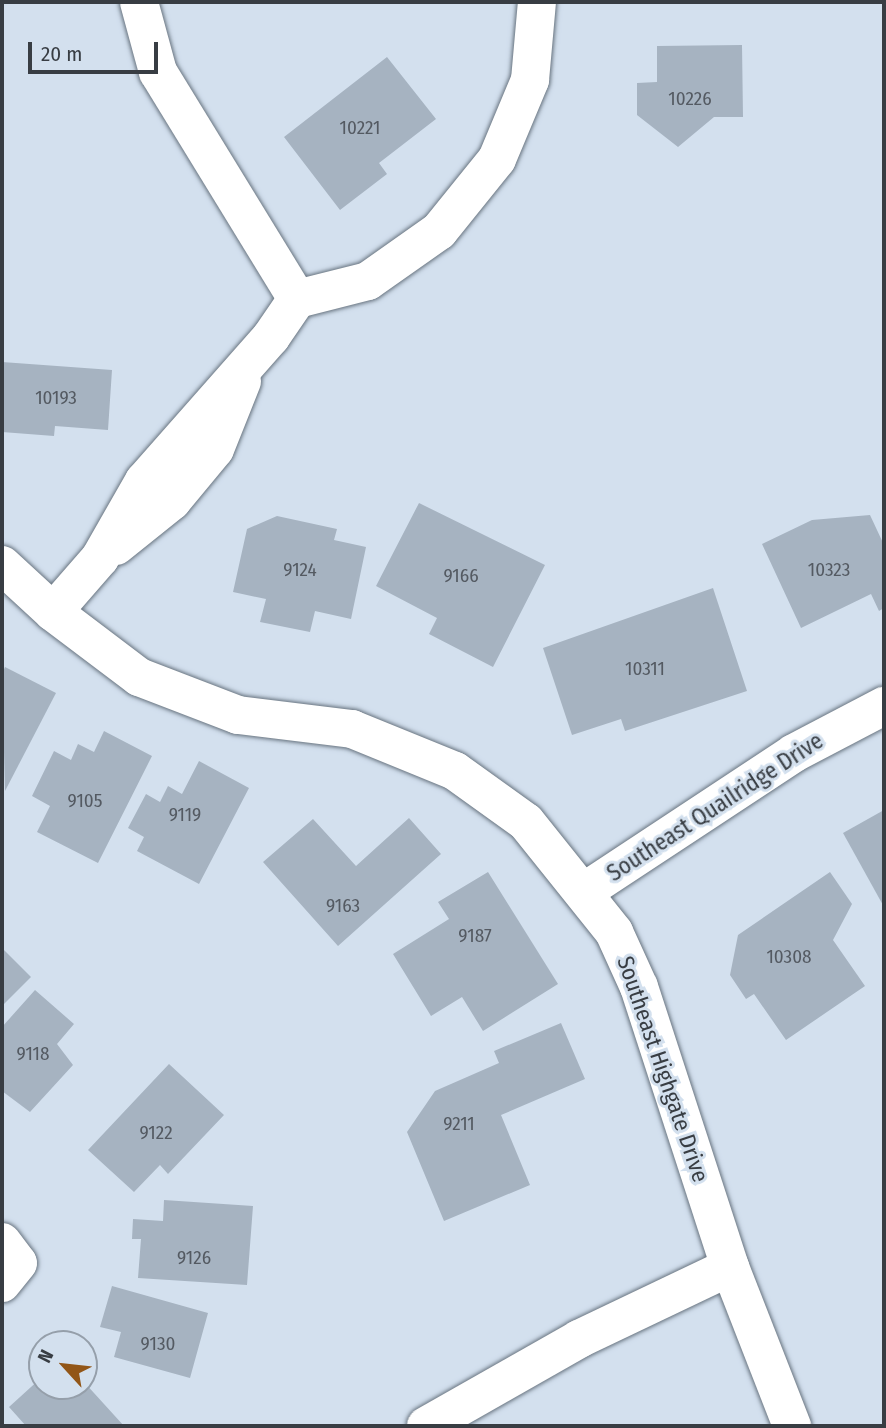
<!DOCTYPE html>
<html>
<head>
<meta charset="utf-8">
<style>
  body { margin:0 }
  #map { position:relative; width:886px; height:1428px; overflow:hidden; background:#d3e0ee; font-family:"Fira Sans Condensed",sans-serif }
  div>[style] { position:absolute }
  [style*='--x'] { left:calc(var(--x)*1px); top:calc(var(--y)*1px); width:calc(var(--w)*1px); rotate:calc(var(--a)*1deg) }
  .building>* { inset:0; background:#a6b3c1 }
  .roads { filter:drop-shadow(0 0 2px #687480) drop-shadow(0 0 2px #687480) }
  .minor>* { height:38px; margin:-19px; padding:0 19px; transform-origin:19px; border-radius:19px; background:#fff }
  span { translate:-50% -50%; white-space:nowrap; text-align:center; line-height:1.15; -webkit-text-stroke:6px #d3e0ee; paint-order:stroke }
  .number-label { font-size:19px; color:#545a62 }
  .number-label span { -webkit-text-stroke-width:0 }
  .street-label { font-size:23px; color:#383d43 }
  .frame { position:absolute; inset:0; border:4px solid #383d43; pointer-events:none }
  .north { position:absolute; left:28px; top:1330px; width:70px; height:70px; box-sizing:border-box; background:#d3e0ee; border:2px solid #959faa; border-radius:50%; rotate:297deg; font-size:19px; font-weight:700; line-height:28px; text-align:center; color:#383d43 }
  .north::after { content:''; display:block; margin:auto; width:24px; height:32px; background:#925617; clip-path:polygon(50% 0,100% 100%,50% 72%,0 100%) }
  .scale { position:absolute; left:28px; top:42px; width:130px; height:32px; box-sizing:border-box; border:4px solid #383d43; border-top:0; padding-left:9px; font-size:21px; line-height:24px; white-space:nowrap; color:#383d43; -webkit-text-stroke:5px #d3e0ee; paint-order:stroke }
</style>
</head>
<body>
<div id="map">
  <div class="building">
    <div style="clip-path:polygon(742px 45px,743px 117px,714px 117px,678px 147px,637px 115px,637px 83px,657px 82px,657px 46px)"></div>
    <div style="clip-path:polygon(387px 57px,436px 119px,379px 163px,387px 174px,340px 210px,284px 137px)"></div>
    <div style="clip-path:polygon(2px 362px,112px 370px,108px 430px,55px 426px,54px 436px,2px 432px)"></div>
    <div style="clip-path:polygon(419px 503px,545px 565px,493px 667px,429px 634px,437px 618px,376px 586px)"></div>
    <div style="clip-path:polygon(870px 515px,884px 545px,884px 608px,879px 611px,871px 594px,801px 628px,762px 544px,812px 520px)"></div>
    <div style="clip-path:polygon(277px 516px,337px 529px,334px 540px,366px 547px,351px 619px,315px 611px,310px 632px,260px 622px,266px 599px,233px 592px,247px 529px)"></div>
    <div style="clip-path:polygon(713px 588px,747px 691px,625px 731px,621px 719px,572px 735px,543px 648px)"></div>
    <div style="clip-path:polygon(5px 667px,56px 693px,5px 791px,2px 674px)"></div>
    <div style="clip-path:polygon(104px 731px,152px 756px,98px 863px,37px 832px,50px 806px,32px 796px,54px 751px,71px 760px,78px 744px,94px 752px)"></div>
    <div style="clip-path:polygon(199px 761px,249px 788px,199px 884px,137px 851px,144px 837px,128px 828px,146px 794px,160px 802px,168px 786px,182px 794px)"></div>
    <div style="clip-path:polygon(884px 810px,884px 907px,843px 833px)"></div>
    <div style="clip-path:polygon(409px 818px,441px 854px,338px 946px,263px 862px,313px 819px,356px 866px)"></div>
    <div style="clip-path:polygon(488px 872px,558px 984px,483px 1031px,462px 997px,431px 1016px,393px 954px,449px 919px,438px 902px)"></div>
    <div style="clip-path:polygon(830px 872px,852px 904px,833px 940px,865px 986px,786px 1040px,754px 994px,746px 999px,730px 975px,738px 935px)"></div>
    <div style="clip-path:polygon(2px 948px,31px 977px,2px 1006px)"></div>
    <div style="clip-path:polygon(35px 990px,74px 1024px,57px 1044px,73px 1065px,30px 1112px,2px 1091px,2px 1027px)"></div>
    <div style="clip-path:polygon(561px 1023px,585px 1079px,501px 1115px,530px 1185px,444px 1221px,407px 1132px,435px 1091px,499px 1063px,494px 1051px)"></div>
    <div style="clip-path:polygon(169px 1064px,224px 1115px,168px 1174px,160px 1165px,134px 1192px,88px 1150px)"></div>
    <div style="clip-path:polygon(164px 1200px,253px 1206px,247px 1285px,138px 1278px,141px 1239px,132px 1239px,133px 1219px,163px 1221px)"></div>
    <div style="clip-path:polygon(112px 1286px,208px 1313px,190px 1378px,114px 1357px,121px 1332px,100px 1327px)"></div>
    <div style="clip-path:polygon(42px 1377px,42px 1386px,70px 1388px,84px 1382px,124px 1426px,26px 1426px,9px 1407px)"></div>
  </div>
  <div class="roads">
    <div class="minor">
      <div style="--x:139;--y:2;--w:73;--a:74.8"></div>
      <div style="--x:158;--y:72;--w:266;--a:58.5"></div>
      <div style="--x:116;--y:546;--w:72;--a:-38.8"></div>
      <div style="--x:172;--y:501;--w:67;--a:-50.4"></div>
      <div style="--x:215;--y:449;--w:73;--a:-68.3"></div>
      <div style="--x:2;--y:565;--w:69;--a:42.7"></div>
      <div style="--x:53;--y:612;--w:108;--a:37.1"></div>
      <div style="--x:139;--y:677;--w:106;--a:21"></div>
      <div style="--x:238;--y:715;--w:115;--a:7"></div>
      <div style="--x:352;--y:729;--w:111;--a:22.2"></div>
      <div style="--x:455;--y:771;--w:87;--a:35.7"></div>
      <div style="--x:526;--y:822;--w:141;--a:51.3"></div>
      <div style="--x:614;--y:932;--w:60;--a:65.6"></div>
      <div style="--x:639;--y:987;--w:294;--a:72"></div>
      <div style="--x:730;--y:1267;--w:171;--a:68.7"></div>
      <div style="--x:53;--y:612;--w:72;--a:-49"></div>
      <div style="--x:100;--y:558;--w:89;--a:-60.3"></div>
      <div style="--x:144;--y:481;--w:192;--a:-48.6"></div>
      <div style="--x:271;--y:337;--w:46;--a:-55.6"></div>
      <div style="--x:297;--y:299;--w:73;--a:-14.2"></div>
      <div style="--x:368;--y:281;--w:87;--a:-35.2"></div>
      <div style="--x:439;--y:231;--w:92;--a:-51.1"></div>
      <div style="--x:497;--y:159;--w:86;--a:-67.3"></div>
      <div style="--x:530;--y:80;--w:78;--a:-84.9"></div>
      <div style="--x:585;--y:891;--w:250;--a:-33.4"></div>
      <div style="--x:794;--y:753;--w:102;--a:-27.6"></div>
      <div style="--x:2;--y:1242;--w:26;--a:53"></div>
      <div style="--x:18;--y:1263;--w:26;--a:129"></div>
      <div style="--x:426;--y:1426;--w:176;--a:-29.6"></div>
      <div style="--x:579;--y:1339;--w:167;--a:-25.5"></div>
    </div>
  </div>
  <div class="number-label">
    <span style="left:690px;top:99px">10226</span>
    <span style="left:360px;top:128px">10221</span>
    <span style="left:56px;top:398px">10193</span>
    <span style="left:300px;top:570px">9124</span>
    <span style="left:829px;top:570px">10323</span>
    <span style="left:461px;top:576px">9166</span>
    <span style="left:645px;top:669px">10311</span>
    <span style="left:85px;top:801px">9105</span>
    <span style="left:185px;top:815px">9119</span>
    <span style="left:343px;top:906px">9163</span>
    <span style="left:475px;top:936px">9187</span>
    <span style="left:789px;top:957px">10308</span>
    <span style="left:33px;top:1054px">9118</span>
    <span style="left:459px;top:1124px">9211</span>
    <span style="left:156px;top:1133px">9122</span>
    <span style="left:194px;top:1258px">9126</span>
    <span style="left:158px;top:1344px">9130</span>
  </div>
  <div class="street-label">
    <span style="left:715px;top:807px;rotate:-33deg">Southeast Quailridge Drive</span>
    <span style="left:663px;top:1069px;rotate:71deg">Southeast Highgate Drive</span>
  </div>
  <div class="frame"></div>
  <div class="north">N</div>
  <div class="scale">20 m</div>
</div>
</body>
</html>
